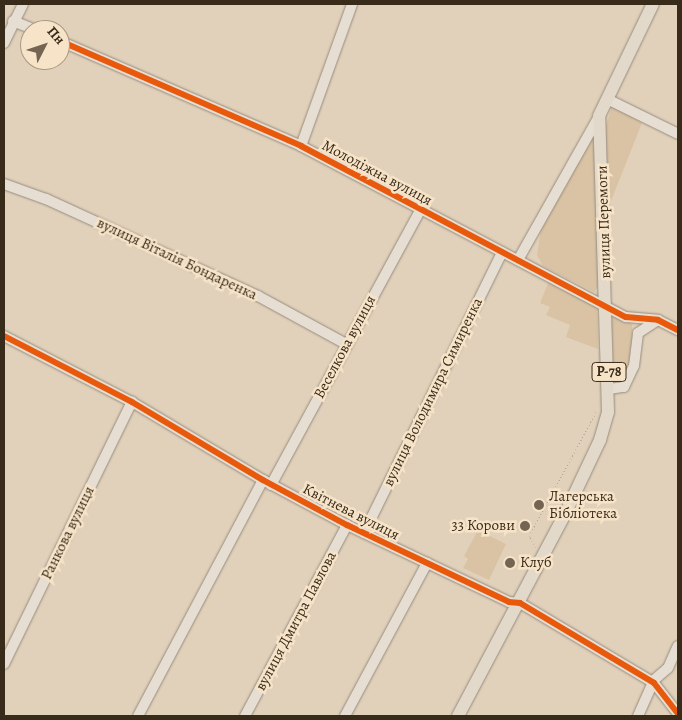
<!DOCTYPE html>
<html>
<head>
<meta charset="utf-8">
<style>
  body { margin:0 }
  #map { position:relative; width:682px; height:720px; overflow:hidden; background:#e1d1bb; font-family:Alegreya,serif }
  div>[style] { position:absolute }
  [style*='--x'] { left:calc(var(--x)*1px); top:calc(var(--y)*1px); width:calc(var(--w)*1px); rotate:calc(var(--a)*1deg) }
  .green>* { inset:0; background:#d9c3a4 }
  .path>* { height:1px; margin-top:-0.5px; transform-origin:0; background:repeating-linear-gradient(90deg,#a7a096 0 1px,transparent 0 3.5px) }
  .roads { filter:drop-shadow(0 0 1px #978c7d) drop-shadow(0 0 1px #978c7d) }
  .minor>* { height:10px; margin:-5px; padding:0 5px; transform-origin:5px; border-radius:5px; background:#e6ded3 }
  .major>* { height:12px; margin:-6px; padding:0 6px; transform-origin:6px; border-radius:6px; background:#e2d9cb }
  .cycleway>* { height:6px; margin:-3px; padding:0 3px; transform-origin:3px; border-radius:3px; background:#e8590c }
  .dots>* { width:14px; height:14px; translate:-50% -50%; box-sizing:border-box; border:2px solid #f6e3c8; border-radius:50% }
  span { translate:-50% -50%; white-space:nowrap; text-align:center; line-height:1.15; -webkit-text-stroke:5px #f6e3c8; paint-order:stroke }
  .shield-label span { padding:1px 4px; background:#f6e3c8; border:1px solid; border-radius:4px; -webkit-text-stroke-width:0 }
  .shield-label { font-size:14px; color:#392b19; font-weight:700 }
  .street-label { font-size:15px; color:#392b19 }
  .poi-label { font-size:15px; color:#392b19 }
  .left { translate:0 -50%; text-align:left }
  .right { translate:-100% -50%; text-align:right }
  .frame { position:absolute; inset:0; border:5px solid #392b19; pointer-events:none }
  .north { position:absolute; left:20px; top:20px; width:50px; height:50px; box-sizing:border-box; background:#f6e3c8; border:1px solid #aa9982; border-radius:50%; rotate:49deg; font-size:14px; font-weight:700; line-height:20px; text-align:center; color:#392b19 }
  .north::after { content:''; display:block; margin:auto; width:18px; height:22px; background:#746552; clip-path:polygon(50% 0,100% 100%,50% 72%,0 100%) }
</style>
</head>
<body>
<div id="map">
  <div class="green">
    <div style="clip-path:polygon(612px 106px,642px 123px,609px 206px,605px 129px)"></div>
    <div style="clip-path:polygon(591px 134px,595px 137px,599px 285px,594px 292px,543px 266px,537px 255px,541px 228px)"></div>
    <div style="clip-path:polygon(549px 281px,597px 306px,598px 349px,566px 337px,570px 325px,546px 315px,550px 307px,540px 303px)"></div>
    <div style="clip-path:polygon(611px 314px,618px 315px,632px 324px,633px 349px,632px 364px,620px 384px,614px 386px)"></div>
    <div style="clip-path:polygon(478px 530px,506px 544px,489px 580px,463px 568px,468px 559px,464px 556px)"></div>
  </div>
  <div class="path">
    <div style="--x:536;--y:547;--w:13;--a:-122"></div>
    <div style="--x:529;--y:536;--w:143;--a:-61.6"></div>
  </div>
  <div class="roads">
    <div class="minor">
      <div style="--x:13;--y:21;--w:24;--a:22"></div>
      <div style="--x:60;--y:41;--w:263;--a:23.5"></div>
      <div style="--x:301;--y:146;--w:367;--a:27.8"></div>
      <div style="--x:626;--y:317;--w:32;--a:5"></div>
      <div style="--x:658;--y:320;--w:22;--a:27"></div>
      <div style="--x:4;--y:43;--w:43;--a:-64"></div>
      <div style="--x:607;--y:99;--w:79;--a:26.2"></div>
      <div style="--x:301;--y:146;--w:151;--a:-70.2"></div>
      <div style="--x:4;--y:184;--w:45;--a:19.7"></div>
      <div style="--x:46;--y:199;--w:233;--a:24.6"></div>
      <div style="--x:258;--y:296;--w:100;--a:28.6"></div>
      <div style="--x:518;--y:260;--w:165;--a:-60.6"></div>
      <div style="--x:4;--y:336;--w:144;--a:27.3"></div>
      <div style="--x:132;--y:402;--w:152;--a:30.8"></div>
      <div style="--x:263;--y:480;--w:95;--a:28.2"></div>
      <div style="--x:347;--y:525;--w:179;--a:25.4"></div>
      <div style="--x:509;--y:602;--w:11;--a:5"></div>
      <div style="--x:520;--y:603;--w:156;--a:30.8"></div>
      <div style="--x:654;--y:683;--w:39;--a:52"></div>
      <div style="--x:609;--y:389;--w:15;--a:-8"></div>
      <div style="--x:624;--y:387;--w:23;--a:-65"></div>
      <div style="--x:634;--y:366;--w:33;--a:-83"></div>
      <div style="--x:638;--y:333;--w:24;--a:-33"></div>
      <div style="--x:271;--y:485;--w:312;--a:-61.5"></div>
      <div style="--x:364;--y:533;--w:313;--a:-63.8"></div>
      <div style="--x:4;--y:664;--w:292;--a:-64"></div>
      <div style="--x:138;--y:716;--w:267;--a:-62.1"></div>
      <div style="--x:245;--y:716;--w:217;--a:-61.9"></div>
      <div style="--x:345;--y:716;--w:174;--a:-61.8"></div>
      <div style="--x:638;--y:716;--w:39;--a:-66"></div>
      <div style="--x:654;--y:680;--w:18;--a:-41"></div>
      <div style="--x:668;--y:668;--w:24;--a:-66"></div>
    </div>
    <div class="major">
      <div style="--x:458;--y:716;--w:231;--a:-62.1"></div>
      <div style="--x:566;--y:512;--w:80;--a:-64.7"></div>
      <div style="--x:600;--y:440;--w:29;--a:-74"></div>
      <div style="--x:608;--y:412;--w:296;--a:-91.7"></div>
      <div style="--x:599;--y:116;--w:124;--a:-64.3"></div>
    </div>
  </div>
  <div class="cycleway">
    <div style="--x:60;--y:41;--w:263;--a:23.5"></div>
    <div style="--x:301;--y:146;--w:367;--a:27.8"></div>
    <div style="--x:626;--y:317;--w:32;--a:5"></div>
    <div style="--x:658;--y:320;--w:22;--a:27"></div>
    <div style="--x:4;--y:336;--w:144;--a:27.3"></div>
    <div style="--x:132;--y:402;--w:152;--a:30.8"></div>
    <div style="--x:263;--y:480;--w:95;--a:28.2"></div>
    <div style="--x:347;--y:525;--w:179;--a:25.4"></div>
    <div style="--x:509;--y:602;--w:11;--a:5"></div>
    <div style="--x:520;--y:603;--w:156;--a:30.8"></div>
    <div style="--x:654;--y:683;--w:39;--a:52"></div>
  </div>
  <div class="dots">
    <div style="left:539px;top:505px;background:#746552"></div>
    <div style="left:525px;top:526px;background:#746552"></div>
    <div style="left:510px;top:563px;background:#746552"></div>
  </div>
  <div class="shield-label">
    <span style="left:609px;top:372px">Р-78</span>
  </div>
  <div class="street-label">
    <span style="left:377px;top:173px;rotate:28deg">Молодіжна вулиця</span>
    <span style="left:604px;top:222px;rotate:-92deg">вулиця Перемоги</span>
    <span style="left:177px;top:259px;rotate:25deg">вулиця Віталія Бондаренка</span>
    <span style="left:345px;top:347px;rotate:-62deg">Веселкова вулиця</span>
    <span style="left:433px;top:392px;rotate:-64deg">вулиця Володимира Симиренка</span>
    <span style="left:351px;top:512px;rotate:27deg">Квітнева вулиця</span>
    <span style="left:68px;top:533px;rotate:-64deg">Ранкова вулиця</span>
    <span style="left:296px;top:621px;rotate:-62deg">вулиця Дмитра Павлова</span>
  </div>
  <div class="poi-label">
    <span class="left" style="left:549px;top:505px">Лагерська<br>Бібліотека</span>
    <span class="right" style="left:515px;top:526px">33 Корови</span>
    <span class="left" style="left:520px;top:563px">Клуб</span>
  </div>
  <div class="frame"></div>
  <div class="north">Пн</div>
</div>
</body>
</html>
